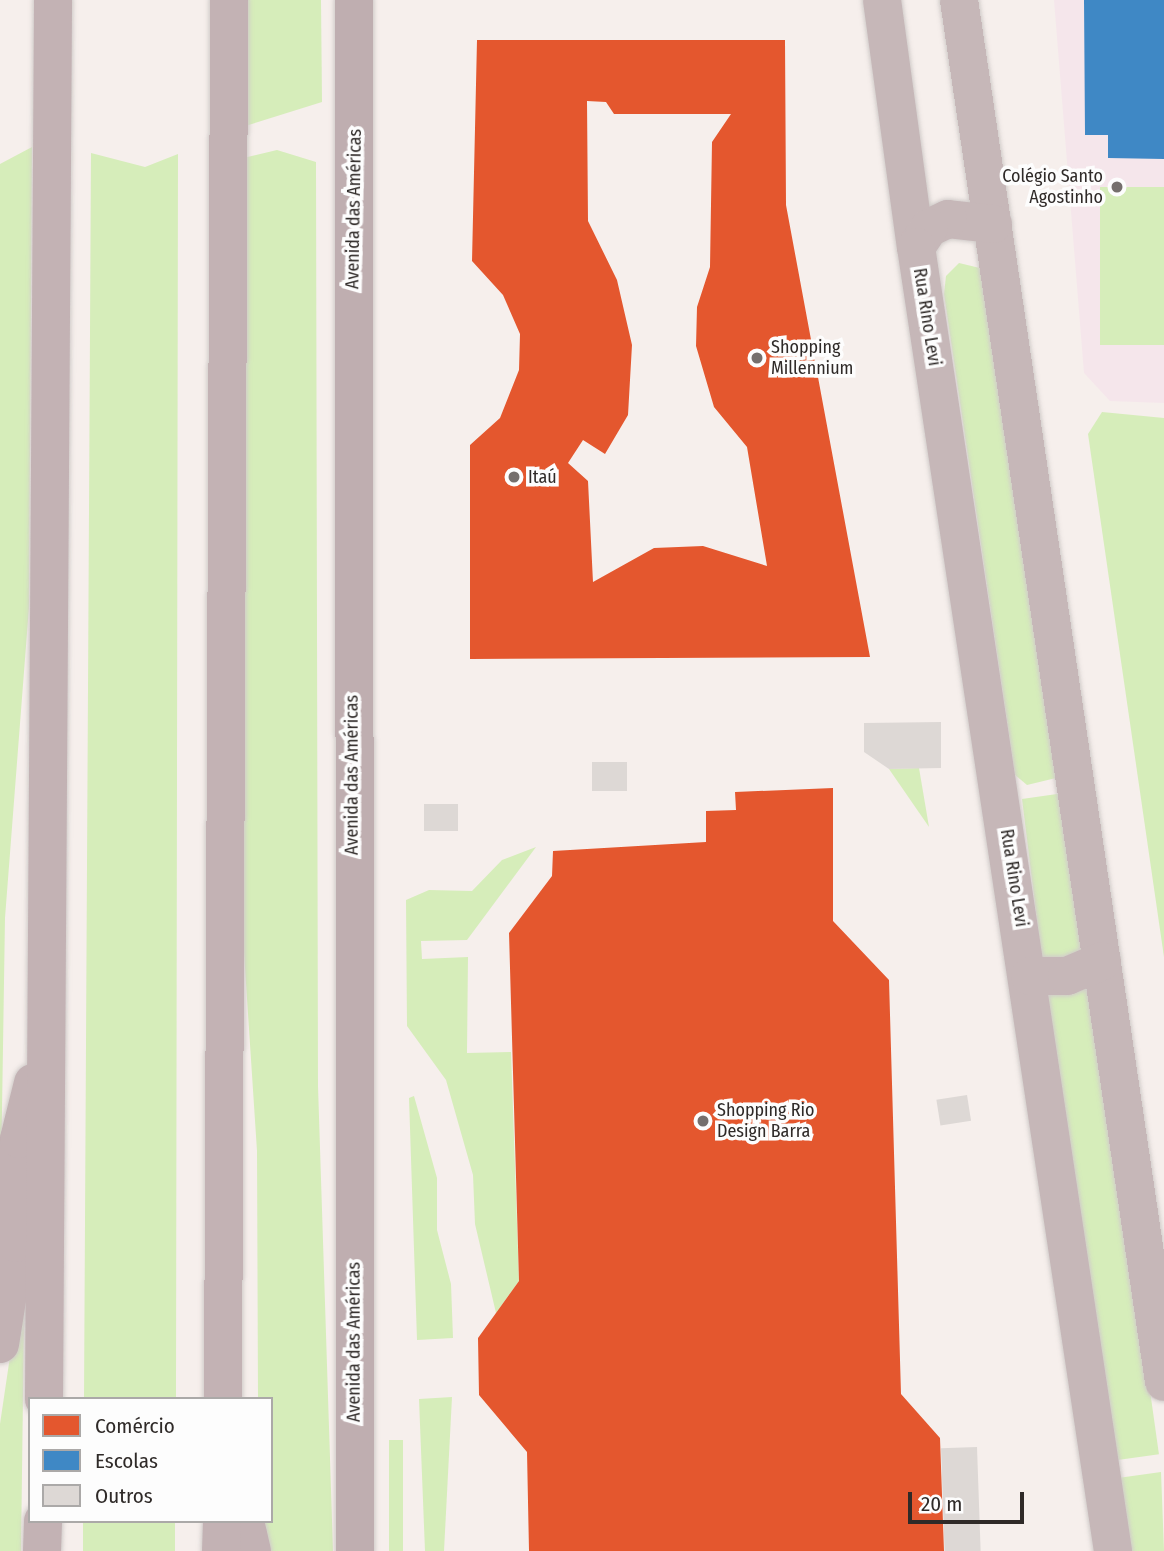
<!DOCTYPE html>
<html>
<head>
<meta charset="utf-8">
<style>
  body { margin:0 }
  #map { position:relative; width:1164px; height:1551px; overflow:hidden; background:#f6efec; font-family:"Fira Sans Condensed",sans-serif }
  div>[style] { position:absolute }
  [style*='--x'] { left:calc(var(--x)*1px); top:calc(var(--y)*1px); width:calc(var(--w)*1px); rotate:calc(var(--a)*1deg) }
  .education>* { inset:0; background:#f5e6eb }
  .green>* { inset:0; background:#d6edba; transform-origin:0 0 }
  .shops>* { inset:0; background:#e4572e }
  .schools>* { inset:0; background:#3f88c5 }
  .building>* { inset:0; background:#ddd8d5; transform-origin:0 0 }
  .roads { filter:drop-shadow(0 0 2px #d1ccca) drop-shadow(0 0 2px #d1ccca) }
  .minor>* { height:38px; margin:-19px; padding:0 19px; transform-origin:19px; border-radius:19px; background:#c6b7b8 }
  .major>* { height:38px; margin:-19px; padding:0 19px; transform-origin:19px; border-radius:19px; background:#bfaeb0 }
  .highway>* { height:38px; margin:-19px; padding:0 19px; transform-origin:19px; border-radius:19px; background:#c3b2b4 }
  .dots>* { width:19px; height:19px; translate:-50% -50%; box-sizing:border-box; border:4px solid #fdfdfd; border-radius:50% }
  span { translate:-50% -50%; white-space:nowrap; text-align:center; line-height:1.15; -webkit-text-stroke:7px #fdfdfd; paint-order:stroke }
  .poi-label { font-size:18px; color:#2f2a28 }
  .right { translate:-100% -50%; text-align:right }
  .left { translate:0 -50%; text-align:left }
  .street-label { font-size:18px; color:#2f2a28 }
  .legend { position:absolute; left:28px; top:1397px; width:245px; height:126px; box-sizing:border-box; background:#fdfdfd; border:2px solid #aba9a8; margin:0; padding:9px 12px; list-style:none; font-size:21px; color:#2f2a28 }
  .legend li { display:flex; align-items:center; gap:14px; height:35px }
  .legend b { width:35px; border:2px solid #aba9a8 }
  .scale { position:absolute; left:908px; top:1492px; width:116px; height:32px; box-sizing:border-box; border:4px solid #2f2a28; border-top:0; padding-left:9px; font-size:21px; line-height:24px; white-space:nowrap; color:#2f2a28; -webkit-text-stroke:5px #fdfdfd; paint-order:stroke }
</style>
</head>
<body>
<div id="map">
  <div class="education">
    <div style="clip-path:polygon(1054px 0,1164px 0,1164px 403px,1110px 401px,1084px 373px)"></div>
  </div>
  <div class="green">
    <div style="clip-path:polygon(244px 0,321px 0,322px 102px,242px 127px)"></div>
    <div style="clip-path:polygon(32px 147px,29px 607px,5px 918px,0 1241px,0 164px)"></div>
    <div style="clip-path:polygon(277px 150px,316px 162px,318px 1086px,333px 1551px,267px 1551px,261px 1521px,271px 1521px,271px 1399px,258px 1399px,257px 1151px,238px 861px,239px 159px)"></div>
    <div style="clip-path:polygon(91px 153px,145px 167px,178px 154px,176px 1399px,84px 1399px)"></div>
    <div style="left:1100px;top:187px;width:64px;height:158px"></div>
    <div style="clip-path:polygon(959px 263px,984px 269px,1056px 778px,1027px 785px,1015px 775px,944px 294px,946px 276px)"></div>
    <div style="clip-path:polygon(1102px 412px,1164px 418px,1164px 957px,1088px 434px)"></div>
    <div style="clip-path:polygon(919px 768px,929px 827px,889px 769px)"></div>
    <div style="clip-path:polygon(1064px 793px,1089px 948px,1066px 965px,1042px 961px,1022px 799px)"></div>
    <div style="clip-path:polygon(536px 847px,467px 940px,421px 941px,422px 959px,468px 957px,467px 1053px,511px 1052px,519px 1281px,496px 1313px,475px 1224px,473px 1175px,446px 1080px,407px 1026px,406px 900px,429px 890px,472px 891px,502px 860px)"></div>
    <div style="left:1092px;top:978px;width:481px;height:47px;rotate:82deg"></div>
    <div style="clip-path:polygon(414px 1096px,437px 1178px,437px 1230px,451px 1284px,453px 1338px,417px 1340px,409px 1098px)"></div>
    <div style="clip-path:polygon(16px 1316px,24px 1316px,21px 1551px,0 1551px,0 1424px)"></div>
    <div style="clip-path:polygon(452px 1397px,444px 1551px,425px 1551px,419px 1399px)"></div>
    <div style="left:389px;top:1440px;width:14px;height:111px"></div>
    <div style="clip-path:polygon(1161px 1472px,1164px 1551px,1129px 1551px,1118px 1478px)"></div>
    <div style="left:83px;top:1521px;width:92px;height:30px"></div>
  </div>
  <div class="shops">
    <div style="clip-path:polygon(evenodd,477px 40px,785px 40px,786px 205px,870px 657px,470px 659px,470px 445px,500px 418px,519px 370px,520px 334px,503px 295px,472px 261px,477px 40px,587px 101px,606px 102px,614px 114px,731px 114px,712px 142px,710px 267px,697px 307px,696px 346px,714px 407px,747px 447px,767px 566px,703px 546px,654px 548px,593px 582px,588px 481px,568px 463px,583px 440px,605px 454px,628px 415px,632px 345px,617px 280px,588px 221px,587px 101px)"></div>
    <div style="clip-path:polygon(833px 788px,833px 921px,889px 980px,901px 1394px,940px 1438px,944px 1551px,529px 1551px,527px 1452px,479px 1395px,478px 1338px,519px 1281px,509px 933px,552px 876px,553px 851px,706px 842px,706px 811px,736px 810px,735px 792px)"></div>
  </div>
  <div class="schools">
    <div style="clip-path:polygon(1084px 0,1164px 0,1164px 159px,1108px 158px,1108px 135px,1085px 135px)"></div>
  </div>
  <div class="building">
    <div style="clip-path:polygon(941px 722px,941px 768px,889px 769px,864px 752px,864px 723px)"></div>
    <div style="left:592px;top:762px;width:35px;height:29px"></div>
    <div style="left:424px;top:804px;width:34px;height:27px"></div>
    <div style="left:967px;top:1095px;width:26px;height:31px;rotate:81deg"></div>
    <div style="left:977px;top:1447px;width:104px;height:36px;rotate:88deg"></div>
  </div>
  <div class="roads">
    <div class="minor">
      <div style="--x:882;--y:0;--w:249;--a:82.2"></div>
      <div style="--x:959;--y:0;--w:1397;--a:81.56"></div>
      <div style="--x:993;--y:224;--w:45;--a:-173.7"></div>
      <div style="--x:948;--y:219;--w:21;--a:155"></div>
      <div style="--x:929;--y:228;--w:23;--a:124"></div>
      <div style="--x:916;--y:247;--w:1319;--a:81.41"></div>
      <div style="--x:1030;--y:976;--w:37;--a:0"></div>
      <div style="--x:1067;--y:976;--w:38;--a:-23"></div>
    </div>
    <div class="major">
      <div style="--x:354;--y:0;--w:1551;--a:89.96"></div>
    </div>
    <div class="highway">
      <div style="--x:0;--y:1344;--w:102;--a:-81"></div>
      <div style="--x:16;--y:1243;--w:104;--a:-88.3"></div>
      <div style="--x:19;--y:1139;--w:58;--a:-76"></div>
      <div style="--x:44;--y:1399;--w:1399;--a:-89.63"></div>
      <div style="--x:223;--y:1399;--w:1399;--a:-89.75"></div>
      <div style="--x:245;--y:1521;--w:31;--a:77"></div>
      <div style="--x:42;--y:1551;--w:30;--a:-88"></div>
      <div style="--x:221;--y:1551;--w:30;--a:-88"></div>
    </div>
  </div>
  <div class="dots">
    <div style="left:1117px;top:187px;background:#756f6d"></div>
    <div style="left:757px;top:358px;background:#756f6d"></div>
    <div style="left:514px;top:477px;background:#756f6d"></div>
    <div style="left:703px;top:1121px;background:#756f6d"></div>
  </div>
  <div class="poi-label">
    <span class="right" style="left:1103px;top:187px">Colégio Santo<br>Agostinho</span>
    <span class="left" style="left:771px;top:358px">Shopping<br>Millennium</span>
    <span class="left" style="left:528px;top:477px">Itaú</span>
    <span class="left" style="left:717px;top:1121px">Shopping Rio<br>Design Barra</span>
  </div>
  <div class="street-label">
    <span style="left:354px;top:209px;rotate:-89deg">Avenida das Américas</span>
    <span style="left:927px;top:317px;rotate:81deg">Rua Rino Levi</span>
    <span style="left:352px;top:775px;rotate:-90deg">Avenida das Américas</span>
    <span style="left:1014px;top:878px;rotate:81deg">Rua Rino Levi</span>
    <span style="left:354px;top:1342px;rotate:-90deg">Avenida das Américas</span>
  </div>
  <ul class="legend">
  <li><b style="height:19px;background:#e4572e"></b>Comércio</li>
  <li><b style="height:19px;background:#3f88c5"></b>Escolas</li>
  <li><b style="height:19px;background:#ddd8d5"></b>Outros</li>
  </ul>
  <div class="scale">20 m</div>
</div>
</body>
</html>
